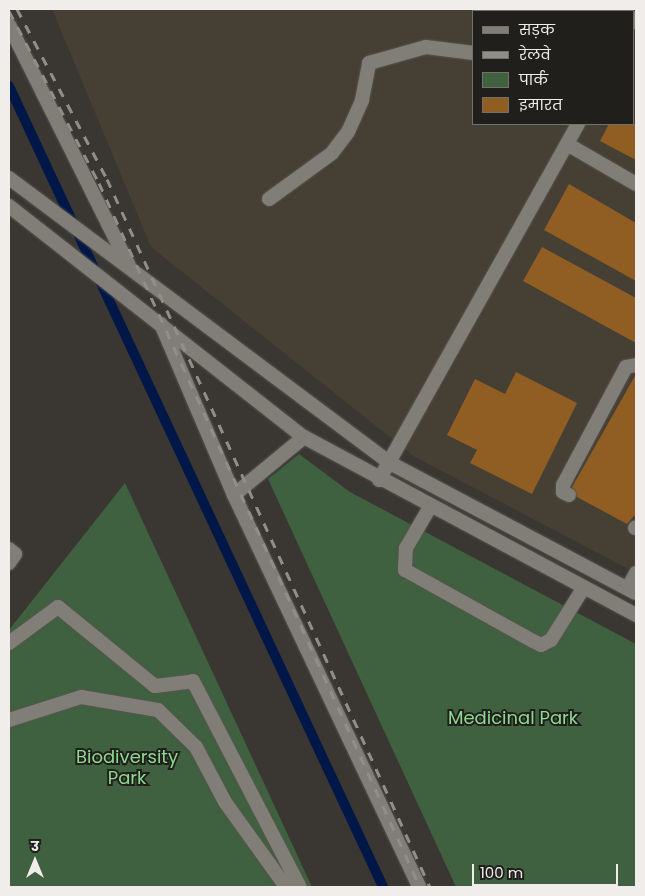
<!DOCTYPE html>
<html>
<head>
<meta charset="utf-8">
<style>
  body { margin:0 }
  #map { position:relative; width:645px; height:896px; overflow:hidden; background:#3a3732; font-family:Poppins,"Noto Sans Devanagari",sans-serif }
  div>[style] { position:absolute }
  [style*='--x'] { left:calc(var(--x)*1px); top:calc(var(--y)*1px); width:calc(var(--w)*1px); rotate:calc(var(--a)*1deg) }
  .built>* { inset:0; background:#453f34 }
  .green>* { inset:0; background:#3f613f }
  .canal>* { height:10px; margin:-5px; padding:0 5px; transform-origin:5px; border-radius:5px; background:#001748 }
  .building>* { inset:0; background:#905e23 }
  .roads { filter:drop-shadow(0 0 1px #575450) drop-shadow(0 0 1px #575450) }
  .minor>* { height:14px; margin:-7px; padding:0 7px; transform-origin:7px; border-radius:7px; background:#817e78 }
  .rail>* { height:3px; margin-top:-1.5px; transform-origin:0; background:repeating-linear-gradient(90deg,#918e8a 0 9px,transparent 0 18px) }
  span { translate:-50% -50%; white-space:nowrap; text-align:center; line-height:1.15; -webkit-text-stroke:4px #201f1c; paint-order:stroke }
  .park-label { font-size:18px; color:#8dd98e }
  .frame { position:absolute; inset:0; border:10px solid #f0edea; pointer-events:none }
  .legend { position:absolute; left:472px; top:10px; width:162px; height:115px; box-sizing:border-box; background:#201f1c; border:1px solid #73716e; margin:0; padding:6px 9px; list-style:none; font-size:15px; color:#f0edea }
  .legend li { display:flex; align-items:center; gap:10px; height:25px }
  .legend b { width:25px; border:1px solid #73716e }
  .north { position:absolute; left:10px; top:836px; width:50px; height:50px; -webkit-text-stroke:4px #201f1c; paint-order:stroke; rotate:0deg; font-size:14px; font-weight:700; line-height:20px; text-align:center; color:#f0edea }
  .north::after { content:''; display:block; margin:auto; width:18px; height:22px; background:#f0edea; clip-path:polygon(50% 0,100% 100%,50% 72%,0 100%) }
  .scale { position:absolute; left:472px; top:864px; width:146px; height:22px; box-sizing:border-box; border:2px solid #f0edea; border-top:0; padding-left:6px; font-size:15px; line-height:18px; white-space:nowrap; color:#f0edea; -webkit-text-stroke:4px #201f1c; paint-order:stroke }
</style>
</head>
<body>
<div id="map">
  <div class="built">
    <div style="clip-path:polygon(evenodd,52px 9px,636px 9px,636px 573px,415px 457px,151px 247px,52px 9px,474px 11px,634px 11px,634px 124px,474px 124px,474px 11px)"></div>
  </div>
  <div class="green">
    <div style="clip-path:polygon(299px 454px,350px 492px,636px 644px,636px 887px,456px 887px,268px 479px)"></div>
    <div style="clip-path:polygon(125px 483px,312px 887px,9px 887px,9px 630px)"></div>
  </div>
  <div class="canal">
    <div style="--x:9;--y:86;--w:884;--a:64.97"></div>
  </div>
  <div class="building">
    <div style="clip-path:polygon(609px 124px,636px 124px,636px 160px,600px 141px)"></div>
    <div style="clip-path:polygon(569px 184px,636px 223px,636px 281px,544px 230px)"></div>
    <div style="clip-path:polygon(542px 247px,636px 298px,636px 343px,523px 281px)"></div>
    <div style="clip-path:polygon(516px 372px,577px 403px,532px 494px,470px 463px,477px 450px,447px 435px,475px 379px,505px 394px)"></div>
    <div style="clip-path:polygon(636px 374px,636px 514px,627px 524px,577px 497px,572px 487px)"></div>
  </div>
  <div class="roads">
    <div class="minor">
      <div style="--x:599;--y:11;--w:2;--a:-63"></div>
      <div style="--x:634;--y:22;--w:4;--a:-63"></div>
      <div style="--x:9;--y:25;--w:269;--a:63.5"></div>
      <div style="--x:567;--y:144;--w:80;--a:30.1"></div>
      <div style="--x:9;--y:178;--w:476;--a:36.8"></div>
      <div style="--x:390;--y:463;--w:278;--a:27.9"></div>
      <div style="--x:269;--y:199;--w:78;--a:-36.1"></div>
      <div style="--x:332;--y:153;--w:26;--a:-53"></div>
      <div style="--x:348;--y:132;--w:35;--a:-66"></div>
      <div style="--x:362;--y:100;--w:38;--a:-79"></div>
      <div style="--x:369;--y:63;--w:59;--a:-15.7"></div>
      <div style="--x:426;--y:47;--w:48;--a:7.1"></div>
      <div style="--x:9;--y:206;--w:375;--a:38.1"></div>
      <div style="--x:304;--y:437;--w:377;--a:28.2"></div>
      <div style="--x:161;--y:324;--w:186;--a:66.9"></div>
      <div style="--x:304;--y:437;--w:91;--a:140.4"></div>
      <div style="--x:234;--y:495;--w:433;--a:64.7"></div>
      <div style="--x:379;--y:480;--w:408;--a:-60.8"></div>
      <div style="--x:569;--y:495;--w:7;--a:-153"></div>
      <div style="--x:563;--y:492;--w:7;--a:-90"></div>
      <div style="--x:563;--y:485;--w:134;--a:-61.9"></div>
      <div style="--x:626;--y:367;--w:10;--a:-11"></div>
      <div style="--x:430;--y:507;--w:48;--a:120.3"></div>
      <div style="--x:406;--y:548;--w:22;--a:93"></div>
      <div style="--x:405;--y:570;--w:146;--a:29"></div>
      <div style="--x:533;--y:641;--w:9;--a:27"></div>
      <div style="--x:541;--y:645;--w:11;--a:-27"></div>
      <div style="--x:551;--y:640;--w:62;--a:-58.1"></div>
      <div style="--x:635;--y:528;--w:1;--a:-45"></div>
      <div style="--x:9;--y:549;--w:8;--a:40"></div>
      <div style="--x:15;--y:554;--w:11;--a:124"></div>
      <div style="--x:628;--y:588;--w:17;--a:-62"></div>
      <div style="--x:9;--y:643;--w:61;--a:-36.3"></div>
      <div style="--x:58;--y:607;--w:125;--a:39.2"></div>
      <div style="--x:155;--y:686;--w:38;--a:-7"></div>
      <div style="--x:193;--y:681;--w:232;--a:62.6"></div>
      <div style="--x:9;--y:720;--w:76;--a:-17.7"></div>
      <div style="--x:81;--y:697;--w:78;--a:9.6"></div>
      <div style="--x:158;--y:710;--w:53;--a:44.2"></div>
      <div style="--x:196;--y:747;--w:62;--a:62.2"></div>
      <div style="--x:225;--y:802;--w:105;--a:54.3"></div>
    </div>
  </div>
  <div class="rail">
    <div style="--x:17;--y:9;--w:192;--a:62.1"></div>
    <div style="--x:107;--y:179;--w:778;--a:65.48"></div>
    <div style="--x:9;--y:11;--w:194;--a:62.4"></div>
    <div style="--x:99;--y:183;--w:774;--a:65.49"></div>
  </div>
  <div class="park-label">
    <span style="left:513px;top:718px">Medicinal Park</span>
    <span style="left:127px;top:768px">Biodiversity<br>Park</span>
  </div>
  <div class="frame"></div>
  <ul class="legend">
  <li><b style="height:6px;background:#817e78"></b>सड़क</li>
  <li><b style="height:6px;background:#918e8a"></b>रेलवे</li>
  <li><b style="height:14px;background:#3f613f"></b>पार्क</li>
  <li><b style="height:14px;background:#905e23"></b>इमारत</li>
  </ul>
  <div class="north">उ</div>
  <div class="scale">100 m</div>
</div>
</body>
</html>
